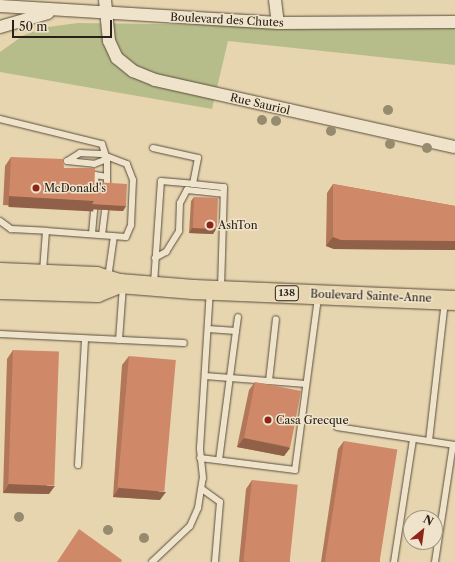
<!DOCTYPE html>
<html>
<head>
<meta charset="utf-8">
<style>
  body { margin:0 }
  #map { position:relative; width:455px; height:562px; overflow:hidden; background:#e7d5af; font-family:"Libre Caslon Text",serif }
  div>[style] { position:absolute }
  [style*='--x'] { left:calc(var(--x)*1px); top:calc(var(--y)*1px); width:calc(var(--w)*1px); rotate:calc(var(--a)*1deg) }
  .green>* { inset:0; background:#b7bd8a }
  .roads { filter:drop-shadow(0 0 1px #594d3d) drop-shadow(0 0 1px #594d3d) }
  .lane>* { height:6px; margin:-3px; padding:0 3px; transform-origin:3px; border-radius:3px; background:#efe4cb }
  .street>* { height:12px; margin:-6px; padding:0 6px; transform-origin:6px; border-radius:6px; background:#efe4cb }
  .primary>* { height:19px; margin:-9.5px; padding:0 9.5px; transform-origin:9.5px; border-radius:9.5px; background:#e7d5af }
  .trees>* { width:10px; height:10px; margin:-5px; border-radius:50%; background:#968b6f }
  .wall>* { inset:0; background:#b27659 }
  .shaded-wall>* { inset:0; background:#916049; transform-origin:0 0 }
  .building>* { inset:0; background:#cf8968; transform-origin:0 0 }
  .dots>* { width:11px; height:11px; translate:-50% -50%; box-sizing:border-box; border:2px solid #efe4cb; border-radius:50% }
  span { translate:-50% -50%; white-space:nowrap; text-align:center; line-height:1.15; -webkit-text-stroke:3px #efe4cb; paint-order:stroke }
  .shield-label span { padding:1px 3px; background:#efe4cb; border:1px solid; border-radius:3px; -webkit-text-stroke-width:0 }
  .shield-label { font-size:10px; color:#2a2017; font-weight:700 }
  .street-label { font-size:11px; color:#2a2017 }
  .poi-label { font-size:11px; color:#2a2017 }
  .left { translate:0 -50%; text-align:left }
  .north { position:absolute; left:403px; top:510px; width:40px; height:40px; box-sizing:border-box; background:#efe4cb; border:1px solid #a09683; border-radius:50%; rotate:29deg; font-size:11px; font-weight:700; line-height:16px; text-align:center; color:#2a2017 }
  .north::after { content:''; display:block; margin:auto; width:14px; height:18px; background:#8f2418; clip-path:polygon(50% 0,100% 100%,50% 72%,0 100%) }
  .scale { position:absolute; left:12px; top:20px; width:100px; height:18px; box-sizing:border-box; border:2px solid #2a2017; border-top:0; padding-left:5px; font-size:12px; line-height:14px; white-space:nowrap; color:#2a2017; -webkit-text-stroke:3px #efe4cb; paint-order:stroke }
</style>
</head>
<body>
<div id="map">
  <div class="green">
    <div style="clip-path:polygon(78px 23px,455px 28px,455px 65px,228px 41px,212px 109px,0 72px,0 52px,24px 35px,48px 27px)"></div>
  </div>
  <div class="roads">
    <div class="lane">
      <div style="--x:0;--y:119;--w:105;--a:13.8"></div>
      <div style="--x:102;--y:144;--w:16;--a:72"></div>
      <div style="--x:107;--y:159;--w:29;--a:90"></div>
      <div style="--x:153;--y:148;--w:46;--a:12.5"></div>
      <div style="--x:198;--y:158;--w:26;--a:101"></div>
      <div style="--x:67;--y:161;--w:27;--a:6"></div>
      <div style="--x:94;--y:164;--w:14;--a:-21"></div>
      <div style="--x:96;--y:187;--w:12;--a:-95"></div>
      <div style="--x:95;--y:175;--w:12;--a:9"></div>
      <div style="--x:0;--y:221;--w:14;--a:36"></div>
      <div style="--x:11;--y:229;--w:35;--a:3"></div>
      <div style="--x:92;--y:234;--w:25;--a:-85"></div>
      <div style="--x:102;--y:235;--w:25;--a:-83"></div>
      <div style="--x:155;--y:258;--w:13;--a:-29"></div>
      <div style="--x:166;--y:252;--w:25;--a:-58"></div>
      <div style="--x:179;--y:231;--w:28;--a:-88"></div>
      <div style="--x:180;--y:203;--w:15;--a:-62"></div>
      <div style="--x:187;--y:190;--w:36;--a:6"></div>
      <div style="--x:43;--y:271;--w:40;--a:-85.7"></div>
      <div style="--x:46;--y:231;--w:80;--a:4.3"></div>
      <div style="--x:126;--y:237;--w:13;--a:-67"></div>
      <div style="--x:131;--y:225;--w:45;--a:-87.5"></div>
      <div style="--x:133;--y:180;--w:17;--a:-111"></div>
      <div style="--x:127;--y:164;--w:28;--a:-159"></div>
      <div style="--x:101;--y:154;--w:21;--a:-177"></div>
      <div style="--x:80;--y:153;--w:15;--a:148"></div>
      <div style="--x:108;--y:278;--w:42;--a:-81.9"></div>
      <div style="--x:154;--y:283;--w:102;--a:-86.1"></div>
      <div style="--x:161;--y:181;--w:32;--a:5"></div>
      <div style="--x:193;--y:184;--w:31;--a:6"></div>
      <div style="--x:224;--y:187;--w:102;--a:91.7"></div>
      <div style="--x:208;--y:329;--w:28;--a:4"></div>
      <div style="--x:236;--y:331;--w:130;--a:97.5"></div>
      <div style="--x:236;--y:331;--w:14;--a:-82"></div>
      <div style="--x:0;--y:334;--w:184;--a:2.8"></div>
      <div style="--x:119;--y:340;--w:54;--a:-85.8"></div>
      <div style="--x:205;--y:376;--w:101;--a:4.5"></div>
      <div style="--x:269;--y:381;--w:62;--a:-83.6"></div>
      <div style="--x:337;--y:427;--w:119;--a:8.7"></div>
      <div style="--x:429;--y:441;--w:141;--a:-83.5"></div>
      <div style="--x:200;--y:458;--w:96;--a:7.2"></div>
      <div style="--x:295;--y:470;--w:175;--a:-82.4"></div>
      <div style="--x:78;--y:465;--w:126;--a:-86.8"></div>
      <div style="--x:202;--y:489;--w:22;--a:36"></div>
      <div style="--x:220;--y:502;--w:60;--a:94.8"></div>
      <div style="--x:152;--y:562;--w:52;--a:-43.5"></div>
      <div style="--x:190;--y:526;--w:20;--a:-66"></div>
      <div style="--x:198;--y:508;--w:30;--a:-81"></div>
      <div style="--x:203;--y:478;--w:30;--a:-96"></div>
      <div style="--x:200;--y:448;--w:157;--a:-86.4"></div>
      <div style="--x:394;--y:562;--w:124;--a:-81.2"></div>
      <div style="--x:435;--y:562;--w:118;--a:-81.3"></div>
    </div>
    <div class="street">
      <div style="--x:105;--y:0;--w:41;--a:84.4"></div>
      <div style="--x:109;--y:41;--w:19;--a:65"></div>
      <div style="--x:117;--y:58;--w:21;--a:39"></div>
      <div style="--x:133;--y:71;--w:24;--a:22"></div>
      <div style="--x:155;--y:80;--w:307;--a:12.6"></div>
      <div style="--x:275;--y:0;--w:23;--a:83"></div>
      <div style="--x:0;--y:6;--w:279;--a:3.5"></div>
      <div style="--x:278;--y:23;--w:177;--a:-0.3"></div>
      <div style="--x:0;--y:27;--w:50;--a:-16.3"></div>
    </div>
    <div class="primary">
      <div style="--x:0;--y:272;--w:96;--a:2.4"></div>
      <div style="--x:96;--y:276;--w:24;--a:17"></div>
      <div style="--x:119;--y:283;--w:74;--a:4.6"></div>
      <div style="--x:193;--y:289;--w:262;--a:2.4"></div>
      <div style="--x:0;--y:289;--w:97;--a:1.8"></div>
      <div style="--x:97;--y:292;--w:24;--a:-22"></div>
    </div>
  </div>
  <div class="trees">
    <div style="left:388px;top:110px"></div>
    <div style="left:262px;top:120px"></div>
    <div style="left:276px;top:121px"></div>
    <div style="left:331px;top:131px"></div>
    <div style="left:390px;top:144px"></div>
    <div style="left:427px;top:148px"></div>
    <div style="left:19px;top:517px"></div>
    <div style="left:108px;top:530px"></div>
    <div style="left:144px;top:538px"></div>
  </div>
  <div class="wall">
    <div style="clip-path:polygon(11px 157px,64px 168px,94px 182px,126px 206px,123px 211px,89px 209px,89px 208px,88px 210px,3px 205px,5px 166px)"></div>
    <div style="clip-path:polygon(333px 184px,455px 206px,455px 250px,334px 249px,326px 246px,327px 193px)"></div>
    <div style="clip-path:polygon(194px 197px,216px 229px,213px 234px,189px 233px,191px 201px)"></div>
    <div style="clip-path:polygon(13px 350px,49px 494px,3px 493px,7px 359px)"></div>
    <div style="clip-path:polygon(129px 356px,160px 500px,113px 497px,122px 365px)"></div>
    <div style="clip-path:polygon(255px 382px,290px 448px,284px 456px,237px 447px,249px 390px)"></div>
    <div style="clip-path:polygon(344px 441px,380px 562px,321px 562px,338px 449px)"></div>
    <div style="clip-path:polygon(252px 480px,290px 562px,239px 562px,246px 489px)"></div>
  </div>
  <div class="shaded-wall">
    <div style="left:9px;top:196px;width:85px;height:11px;rotate:3deg"></div>
    <div style="clip-path:polygon(92px 204px,126px 206px,123px 211px,89px 209px)"></div>
    <div style="clip-path:polygon(192px 228px,216px 229px,213px 234px,189px 233px)"></div>
    <div style="clip-path:polygon(333px 237px,455px 241px,455px 250px,334px 249px,326px 246px)"></div>
    <div style="clip-path:polygon(244px 438px,290px 448px,284px 456px,237px 447px)"></div>
    <div style="clip-path:polygon(9px 484px,55px 486px,49px 494px,3px 493px)"></div>
    <div style="clip-path:polygon(119px 488px,166px 492px,160px 500px,113px 497px)"></div>
  </div>
  <div class="building">
    <div style="clip-path:polygon(11px 157px,63px 159px,64px 168px,95px 168px,94px 201px,9px 196px)"></div>
    <div style="clip-path:polygon(94px 182px,127px 184px,126px 206px,92px 204px,94px 201px)"></div>
    <div style="clip-path:polygon(333px 184px,455px 206px,455px 241px,341px 240px,333px 237px)"></div>
    <div style="left:194px;top:197px;width:24px;height:31px;rotate:2deg"></div>
    <div style="left:13px;top:350px;width:46px;height:134px;rotate:2deg"></div>
    <div style="left:129px;top:356px;width:47px;height:132px;rotate:5deg"></div>
    <div style="left:255px;top:382px;width:47px;height:57px;rotate:11deg"></div>
    <div style="left:344px;top:441px;width:54px;height:122px;rotate:9deg"></div>
    <div style="left:252px;top:480px;width:46px;height:82px;rotate:6deg"></div>
    <div style="clip-path:polygon(79px 529px,122px 560px,121px 562px,57px 562px)"></div>
  </div>
  <div class="dots">
    <div style="left:36px;top:188px;background:#8f2418"></div>
    <div style="left:210px;top:225px;background:#8f2418"></div>
    <div style="left:268px;top:420px;background:#8f2418"></div>
  </div>
  <div class="shield-label">
    <span style="left:287px;top:293px">138</span>
  </div>
  <div class="street-label">
    <span style="left:227px;top:20px;rotate:3deg">Boulevard des Chutes</span>
    <span style="left:260px;top:104px;rotate:13deg">Rue Sauriol</span>
    <span style="left:371px;top:296px;rotate:2deg">Boulevard Sainte-Anne</span>
  </div>
  <div class="poi-label">
    <span class="left" style="left:44px;top:188px">McDonald's</span>
    <span class="left" style="left:218px;top:225px">AshTon</span>
    <span class="left" style="left:276px;top:420px">Casa Grecque</span>
  </div>
  <div class="north">N</div>
  <div class="scale">50 m</div>
</div>
</body>
</html>
